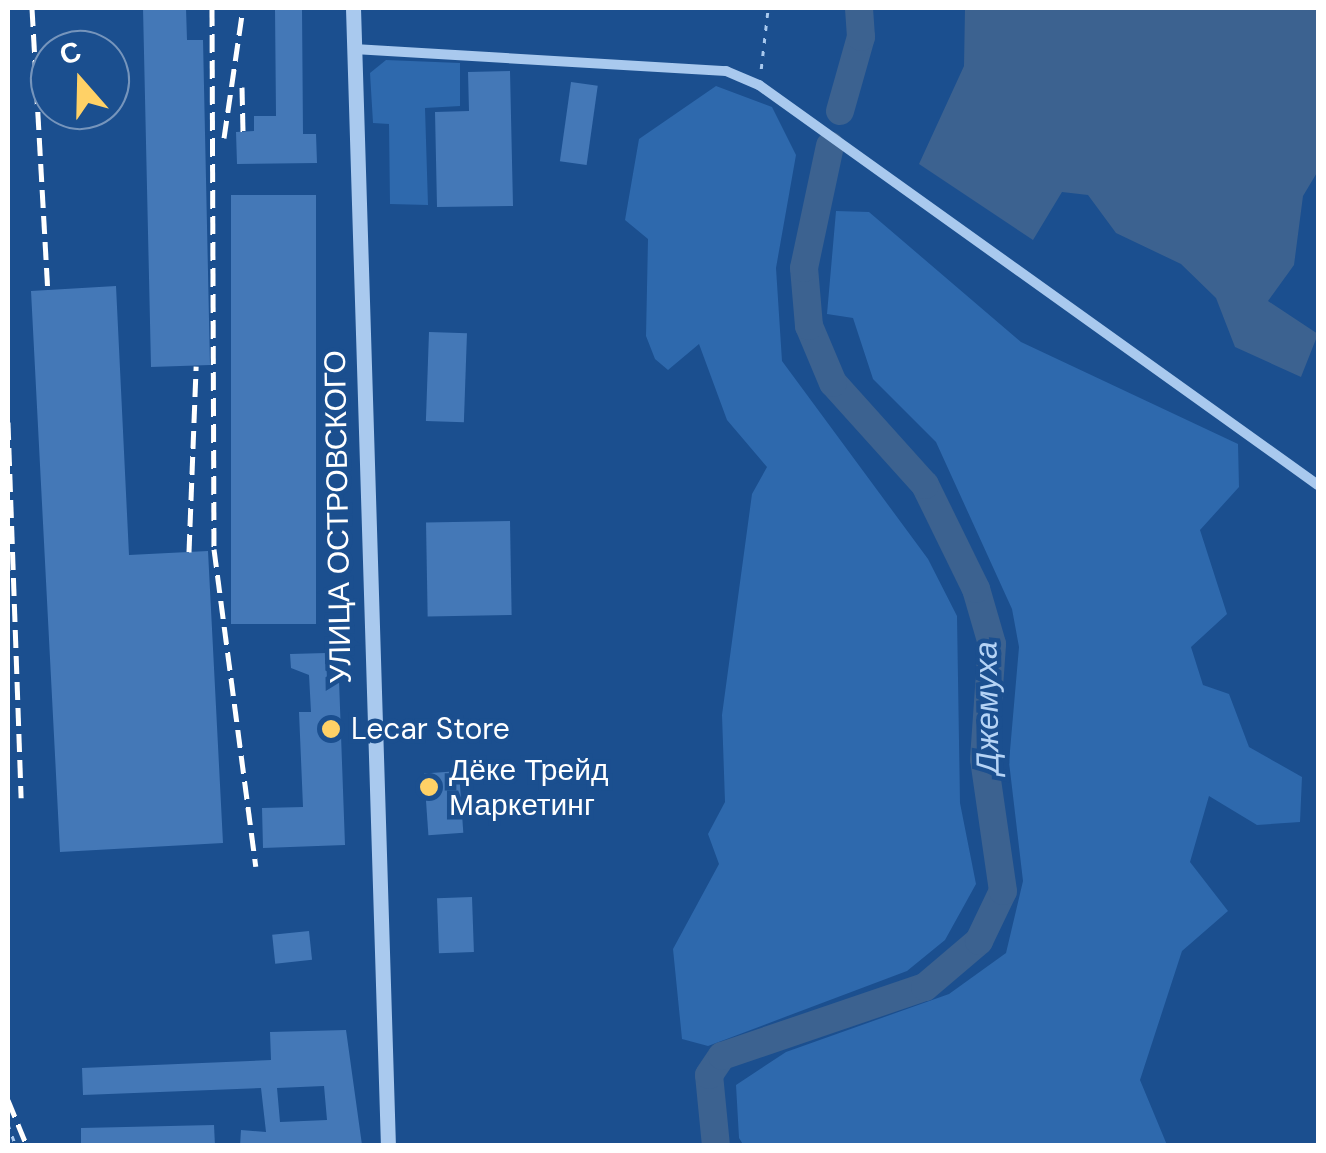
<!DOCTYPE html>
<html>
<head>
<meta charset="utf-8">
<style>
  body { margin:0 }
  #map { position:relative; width:1326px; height:1153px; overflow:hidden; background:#1b4f8f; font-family:"DM Sans",sans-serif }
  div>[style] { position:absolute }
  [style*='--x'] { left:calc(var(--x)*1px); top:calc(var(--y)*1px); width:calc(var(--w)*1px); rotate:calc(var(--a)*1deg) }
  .green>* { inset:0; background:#2e69ad }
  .water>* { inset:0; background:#3c6290 }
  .river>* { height:28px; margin:-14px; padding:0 14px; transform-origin:14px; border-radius:14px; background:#3c6290 }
  .building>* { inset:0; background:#4478b7; transform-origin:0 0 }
  .path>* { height:2.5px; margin-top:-1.25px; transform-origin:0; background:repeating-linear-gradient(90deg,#a9c9ee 0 5px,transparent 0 13px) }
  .minor>* { height:10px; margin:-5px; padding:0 5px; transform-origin:5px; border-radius:5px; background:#a9c9ee }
  .tertiary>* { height:15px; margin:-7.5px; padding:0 7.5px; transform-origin:7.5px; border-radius:7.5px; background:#a9c9ee }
  .rail>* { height:5px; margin-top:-2.5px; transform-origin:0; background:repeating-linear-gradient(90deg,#fff 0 18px,transparent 0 26px) }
  .dots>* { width:28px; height:28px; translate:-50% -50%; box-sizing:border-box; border:5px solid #1b4f8f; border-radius:50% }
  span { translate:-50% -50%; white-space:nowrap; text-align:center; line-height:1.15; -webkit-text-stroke:9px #1b4f8f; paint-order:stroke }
  .street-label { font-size:30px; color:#fff }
  .poi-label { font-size:30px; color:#fff }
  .left { translate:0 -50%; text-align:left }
  .water-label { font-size:32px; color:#b5d3f5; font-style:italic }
  .frame { position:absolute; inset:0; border:10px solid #fff; pointer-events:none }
  .north { position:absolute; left:30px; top:30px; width:100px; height:100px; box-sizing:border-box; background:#1b4f8f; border:2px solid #7695bc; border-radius:50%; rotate:340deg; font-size:28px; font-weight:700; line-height:40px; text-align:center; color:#fff }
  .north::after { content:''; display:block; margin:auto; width:35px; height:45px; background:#ffd166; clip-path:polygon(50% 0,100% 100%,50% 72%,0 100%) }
</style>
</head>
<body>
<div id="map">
  <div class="green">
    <div style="clip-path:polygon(386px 60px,460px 63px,460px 106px,425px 108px,428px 205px,390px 204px,389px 124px,373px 123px,370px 73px)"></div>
    <div style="clip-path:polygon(716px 86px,772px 107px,796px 155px,776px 268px,782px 361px,928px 559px,957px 616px,960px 803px,976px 884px,945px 940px,907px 971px,708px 1046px,682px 1039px,673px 949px,719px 864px,708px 834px,725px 802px,722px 715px,752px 494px,767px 467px,727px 420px,699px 344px,668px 370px,655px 359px,646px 336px,648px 239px,625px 220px,639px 139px)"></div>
    <div style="clip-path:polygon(836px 211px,869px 212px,1021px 342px,1238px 444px,1239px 487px,1200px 530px,1227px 614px,1191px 647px,1203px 685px,1229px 694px,1249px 747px,1302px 777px,1300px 822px,1257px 825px,1209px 796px,1190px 862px,1228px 911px,1182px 951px,1140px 1080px,1167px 1145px,744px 1146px,739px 1138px,736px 1085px,786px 1052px,949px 994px,1006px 953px,1023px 881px,1009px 762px,1019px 647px,1012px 609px,936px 442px,873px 379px,853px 318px,827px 314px)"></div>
  </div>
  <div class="water">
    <div style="clip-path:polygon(965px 8px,1318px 8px,1318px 171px,1303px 196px,1294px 265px,1268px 301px,1318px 334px,1301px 377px,1235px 347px,1216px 298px,1181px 264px,1116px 233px,1088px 195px,1062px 192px,1033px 240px,919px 164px,964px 66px)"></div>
  </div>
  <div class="river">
    <div style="--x:840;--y:111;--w:77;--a:-74.2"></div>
    <div style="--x:861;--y:37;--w:29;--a:-94"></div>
    <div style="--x:716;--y:1146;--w:71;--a:-95.6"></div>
    <div style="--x:709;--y:1075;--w:23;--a:-56"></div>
    <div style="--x:722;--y:1056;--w:214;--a:-18.8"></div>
    <div style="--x:925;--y:987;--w:71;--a:-40.4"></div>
    <div style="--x:979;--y:941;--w:55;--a:-64.4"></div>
    <div style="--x:1003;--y:891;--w:133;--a:-98.2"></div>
    <div style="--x:984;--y:759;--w:115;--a:-86"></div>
    <div style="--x:992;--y:644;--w:57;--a:-106.2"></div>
    <div style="--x:976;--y:589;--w:116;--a:-116.1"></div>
    <div style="--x:925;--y:485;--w:137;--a:-132"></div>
    <div style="--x:833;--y:383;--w:62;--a:-112.8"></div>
    <div style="--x:809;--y:326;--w:58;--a:-94.9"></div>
    <div style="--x:804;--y:268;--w:125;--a:-78"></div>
  </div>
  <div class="building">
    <div style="clip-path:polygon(143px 8px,186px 8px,187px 40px,203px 40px,210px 365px,151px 367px)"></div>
    <div style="clip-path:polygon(302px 8px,303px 134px,316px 134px,317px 163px,237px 164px,236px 132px,254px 131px,254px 116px,276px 116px,275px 9px)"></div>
    <div style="clip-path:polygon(510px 71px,513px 206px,437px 207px,435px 112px,469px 111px,468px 72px)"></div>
    <div style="left:571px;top:82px;width:27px;height:80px;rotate:8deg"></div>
    <div style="left:231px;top:195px;width:85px;height:429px"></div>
    <div style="clip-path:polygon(116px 286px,129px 555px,208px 551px,223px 843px,60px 852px,31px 291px)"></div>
    <div style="left:429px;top:332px;width:38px;height:89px;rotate:2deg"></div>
    <div style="left:510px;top:521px;width:94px;height:84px;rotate:89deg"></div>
    <div style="clip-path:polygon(326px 653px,327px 680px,339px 680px,345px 845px,263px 848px,262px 808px,303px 807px,299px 712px,311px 712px,309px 675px,291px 668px,290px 654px)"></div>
    <div style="left:459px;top:771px;width:62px;height:35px;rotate:86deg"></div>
    <div style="left:472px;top:897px;width:55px;height:35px;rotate:88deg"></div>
    <div style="left:309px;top:931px;width:29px;height:37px;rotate:84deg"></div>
    <div style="clip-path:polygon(evenodd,346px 1030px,362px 1145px,240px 1146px,241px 1130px,266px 1132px,261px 1088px,83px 1095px,82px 1068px,271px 1060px,270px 1032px,346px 1030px,324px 1086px,327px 1120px,280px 1122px,277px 1088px,324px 1086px)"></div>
    <div style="clip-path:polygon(214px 1125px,215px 1146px,81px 1146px,81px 1128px)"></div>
  </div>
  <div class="path">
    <div style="--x:761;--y:69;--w:61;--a:-83.5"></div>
    <div style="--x:8;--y:1124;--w:23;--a:70"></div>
  </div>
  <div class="minor">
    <div style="--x:354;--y:49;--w:373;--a:3.4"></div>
    <div style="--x:726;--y:71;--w:36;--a:23"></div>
    <div style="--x:759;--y:85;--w:687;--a:35.59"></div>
  </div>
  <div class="tertiary">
    <div style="--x:353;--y:8;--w:1139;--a:88.24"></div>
  </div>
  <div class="rail">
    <div style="--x:32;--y:8;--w:282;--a:86.8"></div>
    <div style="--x:212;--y:8;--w:541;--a:89.79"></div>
    <div style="--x:214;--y:549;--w:320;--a:82.5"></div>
    <div style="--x:242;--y:87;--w:45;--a:88.7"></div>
    <div style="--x:224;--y:138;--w:131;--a:-81.7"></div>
    <div style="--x:8;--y:422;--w:376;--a:88"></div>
    <div style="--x:189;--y:552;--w:186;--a:-87.8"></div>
    <div style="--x:8;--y:1100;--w:50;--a:67.6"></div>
  </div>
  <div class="dots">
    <div style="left:331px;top:729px;background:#ffd166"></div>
    <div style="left:429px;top:787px;background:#ffd166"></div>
  </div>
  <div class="street-label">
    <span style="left:338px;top:517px;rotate:-91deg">УЛИЦА ОСТРОВСКОГО</span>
  </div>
  <div class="poi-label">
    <span class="left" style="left:351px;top:729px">Lecar Store</span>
    <span class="left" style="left:449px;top:787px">Дёке Трейд<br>Маркетинг</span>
  </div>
  <div class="water-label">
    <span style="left:987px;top:708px;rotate:-91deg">Джемуха</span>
  </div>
  <div class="frame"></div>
  <div class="north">С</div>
</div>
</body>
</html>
